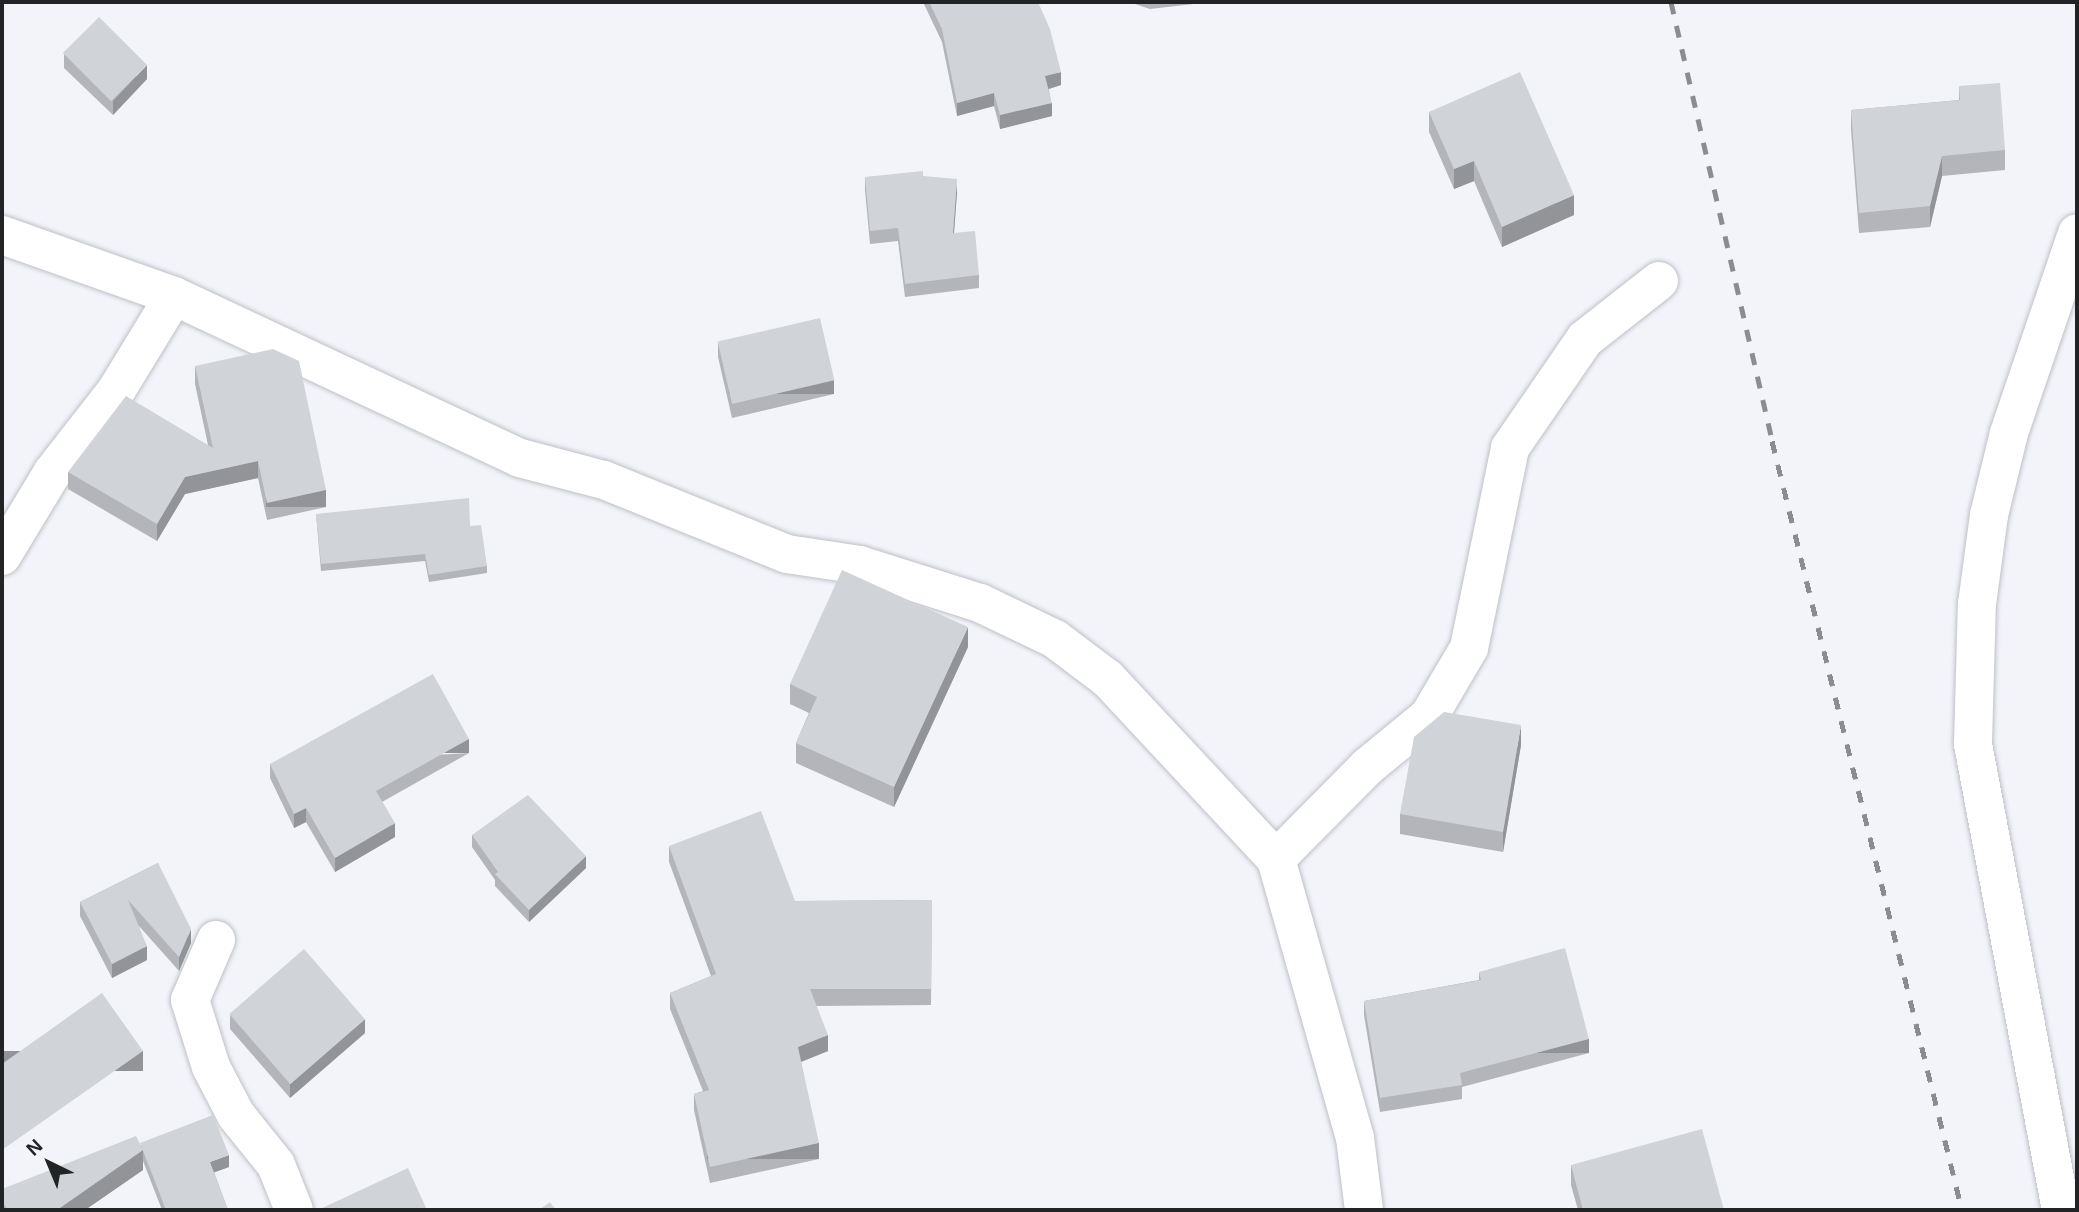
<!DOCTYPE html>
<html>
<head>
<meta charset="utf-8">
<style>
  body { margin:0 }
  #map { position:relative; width:2079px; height:1212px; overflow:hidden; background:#f2f4fa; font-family:Helvetica,sans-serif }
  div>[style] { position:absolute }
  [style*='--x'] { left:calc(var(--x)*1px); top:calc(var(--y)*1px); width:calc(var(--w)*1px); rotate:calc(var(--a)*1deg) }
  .roads { filter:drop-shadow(0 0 2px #bec0c5) drop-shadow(0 0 2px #bec0c5) }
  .minor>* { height:38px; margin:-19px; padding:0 19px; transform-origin:19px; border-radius:19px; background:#fff }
  .rail>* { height:5px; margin-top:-2.5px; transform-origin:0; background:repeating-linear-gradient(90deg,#8a8c90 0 12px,transparent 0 24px) }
  .wall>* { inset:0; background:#b3b5ba }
  .shaded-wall>* { inset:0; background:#929497; transform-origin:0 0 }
  .building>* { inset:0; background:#d0d3d8; transform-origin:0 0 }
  span { translate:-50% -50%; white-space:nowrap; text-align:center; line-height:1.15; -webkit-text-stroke:5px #f2f4fa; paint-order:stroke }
  .frame { position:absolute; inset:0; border:4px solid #222325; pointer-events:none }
  .north { position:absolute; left:14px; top:1128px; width:70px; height:70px; -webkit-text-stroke:5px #f2f4fa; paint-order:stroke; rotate:317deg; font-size:19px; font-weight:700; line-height:28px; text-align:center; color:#222325 }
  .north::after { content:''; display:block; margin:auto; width:24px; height:32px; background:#222325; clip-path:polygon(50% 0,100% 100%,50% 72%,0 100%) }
</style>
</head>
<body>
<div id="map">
  <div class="roads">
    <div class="minor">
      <div style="--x:2;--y:235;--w:182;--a:19.5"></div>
      <div style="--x:174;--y:296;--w:382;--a:25.1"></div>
      <div style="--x:520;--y:458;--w:87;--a:14.7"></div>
      <div style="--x:604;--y:480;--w:197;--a:22"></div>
      <div style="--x:787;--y:554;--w:74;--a:8.6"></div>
      <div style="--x:860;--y:565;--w:126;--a:17.6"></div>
      <div style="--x:980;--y:603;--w:83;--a:25.6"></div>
      <div style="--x:1055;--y:639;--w:66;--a:37"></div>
      <div style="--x:1108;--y:679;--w:246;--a:47"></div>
      <div style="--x:1276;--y:859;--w:290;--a:74.2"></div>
      <div style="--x:1355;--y:1138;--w:73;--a:82.9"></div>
      <div style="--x:2;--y:556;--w:97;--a:-58.9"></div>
      <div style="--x:52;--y:473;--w:104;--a:-52"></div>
      <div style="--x:116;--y:391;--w:111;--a:-58.6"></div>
      <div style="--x:1276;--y:859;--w:129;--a:-45.3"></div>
      <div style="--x:1367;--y:767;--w:80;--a:-39.4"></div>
      <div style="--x:1429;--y:716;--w:79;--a:-59.5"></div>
      <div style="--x:1469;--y:648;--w:204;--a:-78.4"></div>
      <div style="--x:1510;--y:448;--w:132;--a:-55.5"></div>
      <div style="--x:1585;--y:339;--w:94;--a:-38.1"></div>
      <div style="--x:216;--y:940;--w:65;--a:113.4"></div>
      <div style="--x:190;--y:1000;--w:70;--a:72.6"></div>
      <div style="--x:211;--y:1067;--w:54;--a:62.5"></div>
      <div style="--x:236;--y:1115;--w:64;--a:51.3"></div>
      <div style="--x:276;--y:1165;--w:48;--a:68.2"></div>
      <div style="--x:2061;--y:1210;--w:475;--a:-100.7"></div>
      <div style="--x:1973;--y:743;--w:139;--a:-88.4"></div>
      <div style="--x:1977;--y:604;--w:90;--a:-82.3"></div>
      <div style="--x:1989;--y:515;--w:84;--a:-76.3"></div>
      <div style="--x:2009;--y:433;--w:211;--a:-71.2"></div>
    </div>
  </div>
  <div class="rail">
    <div style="--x:1671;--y:2;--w:450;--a:77"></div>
    <div style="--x:1772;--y:441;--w:792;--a:76.12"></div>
  </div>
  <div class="wall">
    <div style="clip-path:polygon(923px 2px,1038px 2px,1061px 85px,1049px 89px,1052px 116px,1000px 129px,994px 106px,957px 116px,942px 42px)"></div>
    <div style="clip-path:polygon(1129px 2px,1211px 2px,1150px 9px)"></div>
    <div style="clip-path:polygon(64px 54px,147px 79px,113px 115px,64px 68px)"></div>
    <div style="clip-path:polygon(1959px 86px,2005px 150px,2005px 170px,1942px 176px,1930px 227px,1859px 233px,1851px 130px,1851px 110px,1959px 100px)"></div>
    <div style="clip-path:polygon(1429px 112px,1574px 215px,1502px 247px,1474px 181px,1454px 189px,1429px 132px)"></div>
    <div style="clip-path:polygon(923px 176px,957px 192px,954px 233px,979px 275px,979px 288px,905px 297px,898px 241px,870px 244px,865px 190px,865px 177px)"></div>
    <div style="clip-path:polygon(718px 343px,834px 394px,732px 418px,718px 357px)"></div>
    <div style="clip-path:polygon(195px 366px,326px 507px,267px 520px,258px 478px,185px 494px,157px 541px,68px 489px,68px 472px,208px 445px,195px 384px)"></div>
    <div style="clip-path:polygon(316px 514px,470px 526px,487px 566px,487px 573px,429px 582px,425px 561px,321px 571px)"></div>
    <div style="clip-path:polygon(968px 647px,894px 807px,796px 763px,796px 743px,809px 713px,790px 704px,790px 684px)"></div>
    <div style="clip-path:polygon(1521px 745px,1503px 852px,1400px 834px,1400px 814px)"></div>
    <div style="clip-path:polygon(469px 753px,382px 802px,395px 837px,335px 872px,306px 822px,294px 828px,270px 778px,270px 764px)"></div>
    <div style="clip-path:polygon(472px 835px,586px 868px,529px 922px,495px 886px,495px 880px,472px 847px)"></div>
    <div style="clip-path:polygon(669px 846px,795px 901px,932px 900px,931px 1005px,816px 1006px,828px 1051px,801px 1062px,819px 1159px,710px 1183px,694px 1110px,694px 1094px,703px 1091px,670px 1009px,670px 993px,711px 976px,669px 862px)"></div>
    <div style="clip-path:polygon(158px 863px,191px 943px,179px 971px,139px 926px,147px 960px,112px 978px,80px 916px,80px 902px)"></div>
    <div style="clip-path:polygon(1479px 972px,1589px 1053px,1462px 1087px,1462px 1099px,1380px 1112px,1364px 1015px,1364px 1001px,1479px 980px)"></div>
    <div style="clip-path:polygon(230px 1015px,365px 1033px,290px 1098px,230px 1029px)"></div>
    <div style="clip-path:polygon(140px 1145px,229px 1167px,214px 1172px,228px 1210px,162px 1210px,143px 1161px,143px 1170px,85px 1210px,2px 1210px,2px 1189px)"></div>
    <div style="clip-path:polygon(1571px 1165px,1724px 1210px,1578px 1210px,1571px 1185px)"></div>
  </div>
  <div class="shaded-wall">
    <div style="clip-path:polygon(147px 65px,147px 79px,113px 115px,113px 101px)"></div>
    <div style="clip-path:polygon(1061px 72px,1061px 85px,1045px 90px,1045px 76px)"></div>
    <div style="clip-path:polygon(994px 93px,994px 106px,957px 116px,957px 103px)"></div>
    <div style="clip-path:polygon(1052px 103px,1052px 116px,1000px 129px,1000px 115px)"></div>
    <div style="clip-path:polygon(1942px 156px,1942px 176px,1930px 227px,1930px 206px)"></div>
    <div style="clip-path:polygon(1474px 161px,1474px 181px,1454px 189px,1454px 169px)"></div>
    <div style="clip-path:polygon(957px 179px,957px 192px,953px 246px,953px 233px)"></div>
    <div style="clip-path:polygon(1574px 195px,1574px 215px,1502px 247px,1502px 227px)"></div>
    <div style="left:834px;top:380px;width:14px;height:105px;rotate:90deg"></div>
    <div style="clip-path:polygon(258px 461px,258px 478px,185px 494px,157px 541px,157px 524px,185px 477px)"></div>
    <div style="left:326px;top:490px;width:17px;height:60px;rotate:90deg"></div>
    <div style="clip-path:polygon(968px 627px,968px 647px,894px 807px,894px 787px)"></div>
    <div style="clip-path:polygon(1521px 725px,1521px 745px,1503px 852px,1503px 832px)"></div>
    <div style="left:469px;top:739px;width:14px;height:107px;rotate:90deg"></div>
    <div style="clip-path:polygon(306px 808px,306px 822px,294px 828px,294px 814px)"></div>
    <div style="clip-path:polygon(395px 823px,395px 837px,335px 872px,335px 858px)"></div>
    <div style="clip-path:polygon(586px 856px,586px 868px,529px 922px,529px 910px)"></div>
    <div style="clip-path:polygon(191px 929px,191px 943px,179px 971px,179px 957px)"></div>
    <div style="clip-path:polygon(147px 946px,147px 960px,112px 978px,112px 964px)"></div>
    <div style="clip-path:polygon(365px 1019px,365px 1033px,290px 1098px,290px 1084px)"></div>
    <div style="clip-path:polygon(828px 1035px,828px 1051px,798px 1063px,798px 1047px)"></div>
    <div style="left:1589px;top:1039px;width:14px;height:133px;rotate:90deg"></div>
    <div style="left:143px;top:1051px;width:20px;height:172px;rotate:90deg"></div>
    <div style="left:819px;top:1143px;width:16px;height:112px;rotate:90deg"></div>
    <div style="clip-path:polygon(143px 1150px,143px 1170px,85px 1210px,57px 1210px)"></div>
    <div style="clip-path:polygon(229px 1155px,229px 1167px,210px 1174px,210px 1162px)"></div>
  </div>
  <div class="building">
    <div style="clip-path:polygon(929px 2px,1038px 2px,1050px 29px,1061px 72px,1045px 76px,1052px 103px,1000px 115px,994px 93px,957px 103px,942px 29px)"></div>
    <div style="left:99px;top:17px;width:68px;height:51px;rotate:45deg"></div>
    <div style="clip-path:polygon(1520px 72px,1574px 195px,1502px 227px,1474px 161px,1454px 169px,1429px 112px)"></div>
    <div style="clip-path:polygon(2000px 83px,2005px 150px,1942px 156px,1930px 206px,1859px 213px,1851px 110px,1960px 100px,1959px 86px)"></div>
    <div style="clip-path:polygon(923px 171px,923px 176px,957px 179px,953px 233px,975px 231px,979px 275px,905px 284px,898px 228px,870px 231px,865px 177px)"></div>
    <div style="left:820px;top:318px;width:64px;height:105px;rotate:77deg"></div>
    <div style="clip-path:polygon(273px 349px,299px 361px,326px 490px,267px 503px,258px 461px,185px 477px,157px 524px,68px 472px,126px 396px,213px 448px,195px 366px)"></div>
    <div style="clip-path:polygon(469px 498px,470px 526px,481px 525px,487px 566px,429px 575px,425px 554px,321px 564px,316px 514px)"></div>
    <div style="clip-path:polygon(842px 570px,968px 627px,894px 787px,796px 743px,817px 697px,790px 684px)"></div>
    <div style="clip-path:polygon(433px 674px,469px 739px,376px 791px,395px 823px,335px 858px,306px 808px,294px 814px,270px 764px)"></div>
    <div style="clip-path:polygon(1444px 712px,1521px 725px,1503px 832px,1400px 814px,1414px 737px)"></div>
    <div style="clip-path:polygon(528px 795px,586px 856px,529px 910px,495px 874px,498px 872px,472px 835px)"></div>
    <div style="clip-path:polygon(761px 811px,795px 901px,932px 900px,931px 989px,810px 989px,828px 1035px,798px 1047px,819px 1143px,710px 1167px,694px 1094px,709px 1090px,670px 993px,716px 974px,669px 846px)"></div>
    <div style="clip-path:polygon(158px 863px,191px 929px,179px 957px,128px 900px,147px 946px,112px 964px,80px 902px)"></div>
    <div style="clip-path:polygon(1565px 948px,1589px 1039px,1460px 1073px,1462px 1085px,1380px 1098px,1364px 1001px,1481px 980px,1479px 972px)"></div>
    <div style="left:304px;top:949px;width:93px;height:99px;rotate:49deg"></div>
    <div style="clip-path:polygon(102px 993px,143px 1051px,2px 1150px,2px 1064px)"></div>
    <div style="clip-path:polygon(213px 1115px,229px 1155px,210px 1162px,228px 1210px,166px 1210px,140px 1143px)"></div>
    <div style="clip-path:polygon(1702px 1129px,1724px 1210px,1583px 1210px,1571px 1165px)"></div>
    <div style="clip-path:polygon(136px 1136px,143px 1150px,57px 1210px,8px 1210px,2px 1202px,2px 1189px)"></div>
    <div style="clip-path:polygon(408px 1168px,427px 1210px,318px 1210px)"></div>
    <div style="clip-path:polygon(550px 1202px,556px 1210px,539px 1210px)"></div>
  </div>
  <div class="frame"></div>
  <div class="north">N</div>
</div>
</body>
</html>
